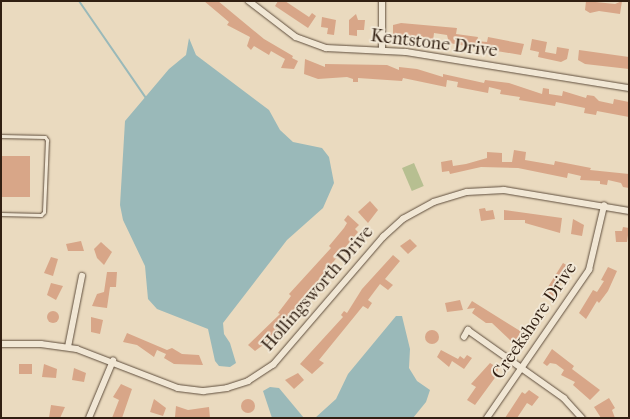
<!DOCTYPE html>
<html>
<head>
<meta charset="utf-8">
<style>
  body { margin:0 }
  #map { position:relative; width:630px; height:419px; overflow:hidden; background:#eadabf; font-family:"IM FELL French Canon",serif }
  div>[style] { position:absolute }
  [style*='--x'] { left:calc(var(--x)*1px); top:calc(var(--y)*1px); width:calc(var(--w)*1px); rotate:calc(var(--a)*1deg) }
  .green>* { inset:0; background:#b7bf91; transform-origin:0 0 }
  .water>* { inset:0; background:#9ab9b9 }
  .stream>* { height:2px; margin:-1px; padding:0 1px; transform-origin:1px; border-radius:1px; background:#9ab9b9 }
  .building>* { inset:0; background:#d8a688; transform-origin:0 0 }
  .round { border-radius:50% }
  .roads { filter:drop-shadow(0 0 1px #5f4e3d) drop-shadow(0 0 1px #5f4e3d) }
  .service>* { height:3px; margin:-1.5px; padding:0 1.5px; transform-origin:1.5px; border-radius:1.5px; background:#f1e7d5 }
  .minor>* { height:5.5px; margin:-2.75px; padding:0 2.75px; transform-origin:2.75px; border-radius:2.75px; background:#f1e7d5 }
  span { translate:-50% -50%; white-space:nowrap; text-align:center; line-height:1.15; -webkit-text-stroke:4px #f1e7d5; paint-order:stroke }
  .street-label { font-size:18px; color:#311f12 }
  .frame { position:absolute; inset:0; border:2px solid #311f12; pointer-events:none }
</style>
</head>
<body>
<div id="map">
  <div class="green">
    <div style="left:414px;top:163px;width:25px;height:13px;rotate:67deg"></div>
  </div>
  <div class="water">
    <div style="clip-path:polygon(189px 38px,196px 55px,269px 110px,280px 130px,293px 142px,322px 148px,329px 157px,334px 183px,323px 208px,287px 240px,223px 323px,224px 334px,230px 343px,236px 363px,230px 367px,219px 366px,215px 361px,208px 329px,157px 309px,148px 299px,145px 266px,123px 220px,120px 205px,125px 121px,169px 69px,186px 55px)"></div>
    <div style="clip-path:polygon(396px 316px,402px 316px,410px 349px,409px 368px,417px 381px,430px 390px,426px 402px,413px 418px,315px 418px,336px 399px,348px 374px)"></div>
    <div style="clip-path:polygon(270px 387px,279px 388px,304px 418px,272px 418px,263px 391px)"></div>
  </div>
  <div class="stream">
    <div style="--x:79;--y:1;--w:118;--a:55.4"></div>
  </div>
  <div class="building">
    <div style="clip-path:polygon(204px 1px,218px 1px,264px 39px,293px 56px,292px 58px,298px 61px,294px 69px,281px 68px,285px 59px,271px 51px,269px 55px,254px 46px,251px 50px,247px 46px,250px 37px,227px 25px,229px 22px)"></div>
    <div style="clip-path:polygon(278px 1px,285px 1px,309px 17px,312px 13px,316px 16px,308px 28px,275px 6px)"></div>
    <div style="clip-path:polygon(586px 1px,615px 4px,622px 1px,620px 14px,599px 11px,590px 13px,585px 10px)"></div>
    <div style="clip-path:polygon(356px 14px,358px 20px,365px 20px,364px 30px,357px 30px,357px 36px,349px 35px,349px 20px)"></div>
    <div style="clip-path:polygon(322px 17px,336px 20px,334px 35px,327px 34px,328px 28px,321px 27px)"></div>
    <div style="clip-path:polygon(401px 23px,457px 28px,456px 34px,478px 37px,477px 41px,487px 42px,488px 37px,524px 44px,521px 55px,449px 43px,447px 35px,434px 33px,433px 41px,425px 40px,426px 37px,393px 36px,393px 25px)"></div>
    <div style="clip-path:polygon(532px 39px,547px 42px,545px 52px,556px 54px,557px 47px,569px 49px,567px 59px,561px 62px,538px 57px,539px 52px,530px 50px)"></div>
    <div style="clip-path:polygon(579px 50px,629px 57px,629px 69px,585px 64px,578px 60px)"></div>
    <div style="clip-path:polygon(305px 59px,325px 67px,325px 64px,387px 65px,399px 70px,399px 67px,417px 69px,443px 77px,443px 74px,484px 83px,485px 80px,509px 83px,542px 94px,543px 88px,549px 89px,549px 94px,562px 96px,563px 91px,586px 98px,587px 95px,594px 96px,599px 101px,613px 104px,614px 99px,629px 102px,629px 117px,597px 111px,596px 115px,584px 113px,585px 108px,556px 102px,555px 106px,519px 100px,520px 97px,500px 94px,501px 90px,489px 87px,488px 93px,457px 87px,458px 82px,447px 80px,446px 87px,403px 78px,402px 81px,358px 78px,358px 82px,353px 82px,353px 79px,347px 77px,318px 79px,304px 74px)"></div>
    <div style="clip-path:polygon(514px 150px,526px 152px,525px 160px,554px 165px,555px 161px,591px 168px,590px 170px,629px 174px,629px 188px,623px 187px,621px 183px,608px 180px,607px 185px,600px 184px,600px 181px,580px 180px,581px 176px,568px 173px,567px 178px,518px 168px,481px 167px,450px 174px,449px 171px,442px 172px,441px 162px,452px 160px,453px 166px,466px 164px,487px 158px,487px 152px,502px 153px,502px 162px,512px 162px)"></div>
    <div style="left:1px;top:156px;width:29px;height:41px"></div>
    <div style="clip-path:polygon(370px 201px,378px 210px,368px 223px,358px 212px)"></div>
    <div style="clip-path:polygon(485px 208px,486px 211px,493px 210px,495px 219px,481px 221px,479px 209px)"></div>
    <div style="clip-path:polygon(504px 210px,562px 218px,560px 233px,525px 223px,525px 220px,504px 220px)"></div>
    <div style="clip-path:polygon(348px 215px,359px 225px,355px 229px,358px 232px,267px 342px,255px 351px,248px 345px,280px 314px,278px 313px,291px 296px,289px 294px,331px 248px,329px 246px,344px 228px,347px 223px,344px 220px)"></div>
    <div style="clip-path:polygon(573px 219px,584px 225px,582px 236px,571px 234px)"></div>
    <div style="clip-path:polygon(623px 227px,629px 228px,627px 242px,616px 242px,615px 231px,622px 231px)"></div>
    <div style="clip-path:polygon(410px 239px,417px 246px,408px 254px,400px 246px)"></div>
    <div style="clip-path:polygon(81px 241px,84px 251px,68px 251px,66px 244px)"></div>
    <div style="clip-path:polygon(101px 242px,112px 252px,104px 265px,97px 258px,94px 249px)"></div>
    <div style="clip-path:polygon(393px 255px,400px 261px,385px 279px,393px 285px,388px 290px,380px 284px,368px 300px,372px 303px,368px 309px,363px 306px,319px 360px,324px 363px,312px 374px,300px 364px,343px 317px,341px 315px,344px 311px,347px 313px,362px 289px)"></div>
    <div style="clip-path:polygon(51px 257px,58px 259px,53px 276px,44px 273px)"></div>
    <div style="left:563px;top:263px;width:9px;height:35px;rotate:32deg"></div>
    <div style="clip-path:polygon(608px 267px,617px 271px,608px 291px,599px 303px,597px 301px,586px 319px,579px 313px,593px 290px,597px 292px,604px 281px,601px 280px)"></div>
    <div style="clip-path:polygon(107px 272px,117px 272px,116px 287px,110px 287px,107px 308px,92px 306px,97px 294px,104px 292px)"></div>
    <div style="clip-path:polygon(51px 283px,63px 286px,56px 300px,47px 295px)"></div>
    <div style="clip-path:polygon(460px 300px,463px 310px,447px 312px,445px 303px)"></div>
    <div style="clip-path:polygon(472px 301px,525px 334px,519px 342px,513px 338px,511px 341px,492px 323px,486px 323px,472px 313px,475px 308px,467px 309px)"></div>
    <div class="round" style="left:47px;top:311px;width:12px;height:12px"></div>
    <div style="clip-path:polygon(91px 317px,103px 320px,100px 334px,91px 332px)"></div>
    <div class="round" style="left:425px;top:330px;width:14px;height:14px"></div>
    <div style="clip-path:polygon(127px 333px,167px 350px,172px 348px,182px 354px,199px 355px,203px 365px,174px 364px,164px 358px,166px 354px,157px 350px,154px 357px,137px 345px,123px 342px)"></div>
    <div style="clip-path:polygon(552px 349px,574px 366px,572px 369px,600px 390px,590px 400px,573px 385px,575px 382px,561px 375px,564px 370px,556px 364px,550px 363px,547px 366px,543px 363px)"></div>
    <div style="clip-path:polygon(441px 350px,458px 359px,460px 356px,464px 359px,467px 355px,472px 358px,464px 369px,452px 361px,449px 367px,437px 357px)"></div>
    <div style="clip-path:polygon(490px 363px,498px 368px,497px 375px,475px 405px,467px 400px,476px 387px,471px 384px)"></div>
    <div style="left:32px;top:364px;width:10px;height:13px;rotate:90deg"></div>
    <div style="clip-path:polygon(44px 364px,57px 369px,56px 378px,42px 377px)"></div>
    <div style="clip-path:polygon(74px 368px,86px 373px,84px 382px,72px 380px)"></div>
    <div style="clip-path:polygon(298px 373px,304px 380px,294px 389px,285px 380px)"></div>
    <div style="clip-path:polygon(121px 384px,132px 389px,122px 418px,112px 418px,119px 400px,113px 397px)"></div>
    <div style="clip-path:polygon(529px 390px,539px 397px,532px 406px,527px 403px,517px 418px,505px 418px,522px 392px,525px 394px)"></div>
    <div style="clip-path:polygon(609px 398px,615px 408px,612px 410px,615px 418px,601px 418px,594px 407px)"></div>
    <div style="clip-path:polygon(154px 399px,166px 408px,163px 416px,150px 412px)"></div>
    <div class="round" style="left:241px;top:399px;width:14px;height:14px"></div>
    <div style="clip-path:polygon(51px 405px,65px 407px,60px 418px,49px 418px)"></div>
    <div style="clip-path:polygon(176px 406px,188px 410px,209px 407px,210px 418px,175px 417px)"></div>
  </div>
  <div class="roads">
    <div class="service">
      <div style="--x:1;--y:136;--w:44;--a:1.3"></div>
      <div style="--x:45;--y:137;--w:4;--a:56"></div>
      <div style="--x:47;--y:140;--w:72;--a:92.4"></div>
      <div style="--x:44;--y:212;--w:4;--a:135"></div>
      <div style="--x:41;--y:215;--w:40;--a:-178.6"></div>
    </div>
    <div class="minor">
      <div style="--x:249;--y:1;--w:59;--a:37.5"></div>
      <div style="--x:296;--y:37;--w:32;--a:20"></div>
      <div style="--x:326;--y:48;--w:80;--a:2.9"></div>
      <div style="--x:406;--y:52;--w:226;--a:9.2"></div>
      <div style="--x:382;--y:50;--w:49;--a:-90"></div>
      <div style="--x:464;--y:337;--w:8;--a:-60"></div>
      <div style="--x:468;--y:330;--w:118;--a:35.3"></div>
      <div style="--x:564;--y:398;--w:27;--a:48"></div>
      <div style="--x:1;--y:344;--w:40;--a:0"></div>
      <div style="--x:41;--y:344;--w:36;--a:8"></div>
      <div style="--x:77;--y:349;--w:108;--a:21.1"></div>
      <div style="--x:178;--y:388;--w:26;--a:7"></div>
      <div style="--x:204;--y:391;--w:23;--a:-7"></div>
      <div style="--x:227;--y:388;--w:22;--a:-18"></div>
      <div style="--x:248;--y:381;--w:30;--a:-33"></div>
      <div style="--x:273;--y:365;--w:169;--a:-49.3"></div>
      <div style="--x:383;--y:237;--w:27;--a:-42"></div>
      <div style="--x:403;--y:219;--w:35;--a:-29"></div>
      <div style="--x:434;--y:202;--w:34;--a:-17"></div>
      <div style="--x:467;--y:192;--w:37;--a:-3"></div>
      <div style="--x:504;--y:190;--w:127;--a:9.5"></div>
      <div style="--x:68;--y:347;--w:72;--a:-78.8"></div>
      <div style="--x:89;--y:418;--w:62;--a:-67.2"></div>
      <div style="--x:487;--y:418;--w:180;--a:-55.4"></div>
      <div style="--x:589;--y:270;--w:66;--a:-76.8"></div>
    </div>
  </div>
  <div class="street-label">
    <span style="left:434px;top:44px;rotate:7deg">Kentstone Drive</span>
    <span style="left:318px;top:289px;rotate:-49deg">Hollingsworth Drive</span>
    <span style="left:535px;top:321px;rotate:-56deg">Creekshore Drive</span>
  </div>
  <div class="frame"></div>
</div>
</body>
</html>
